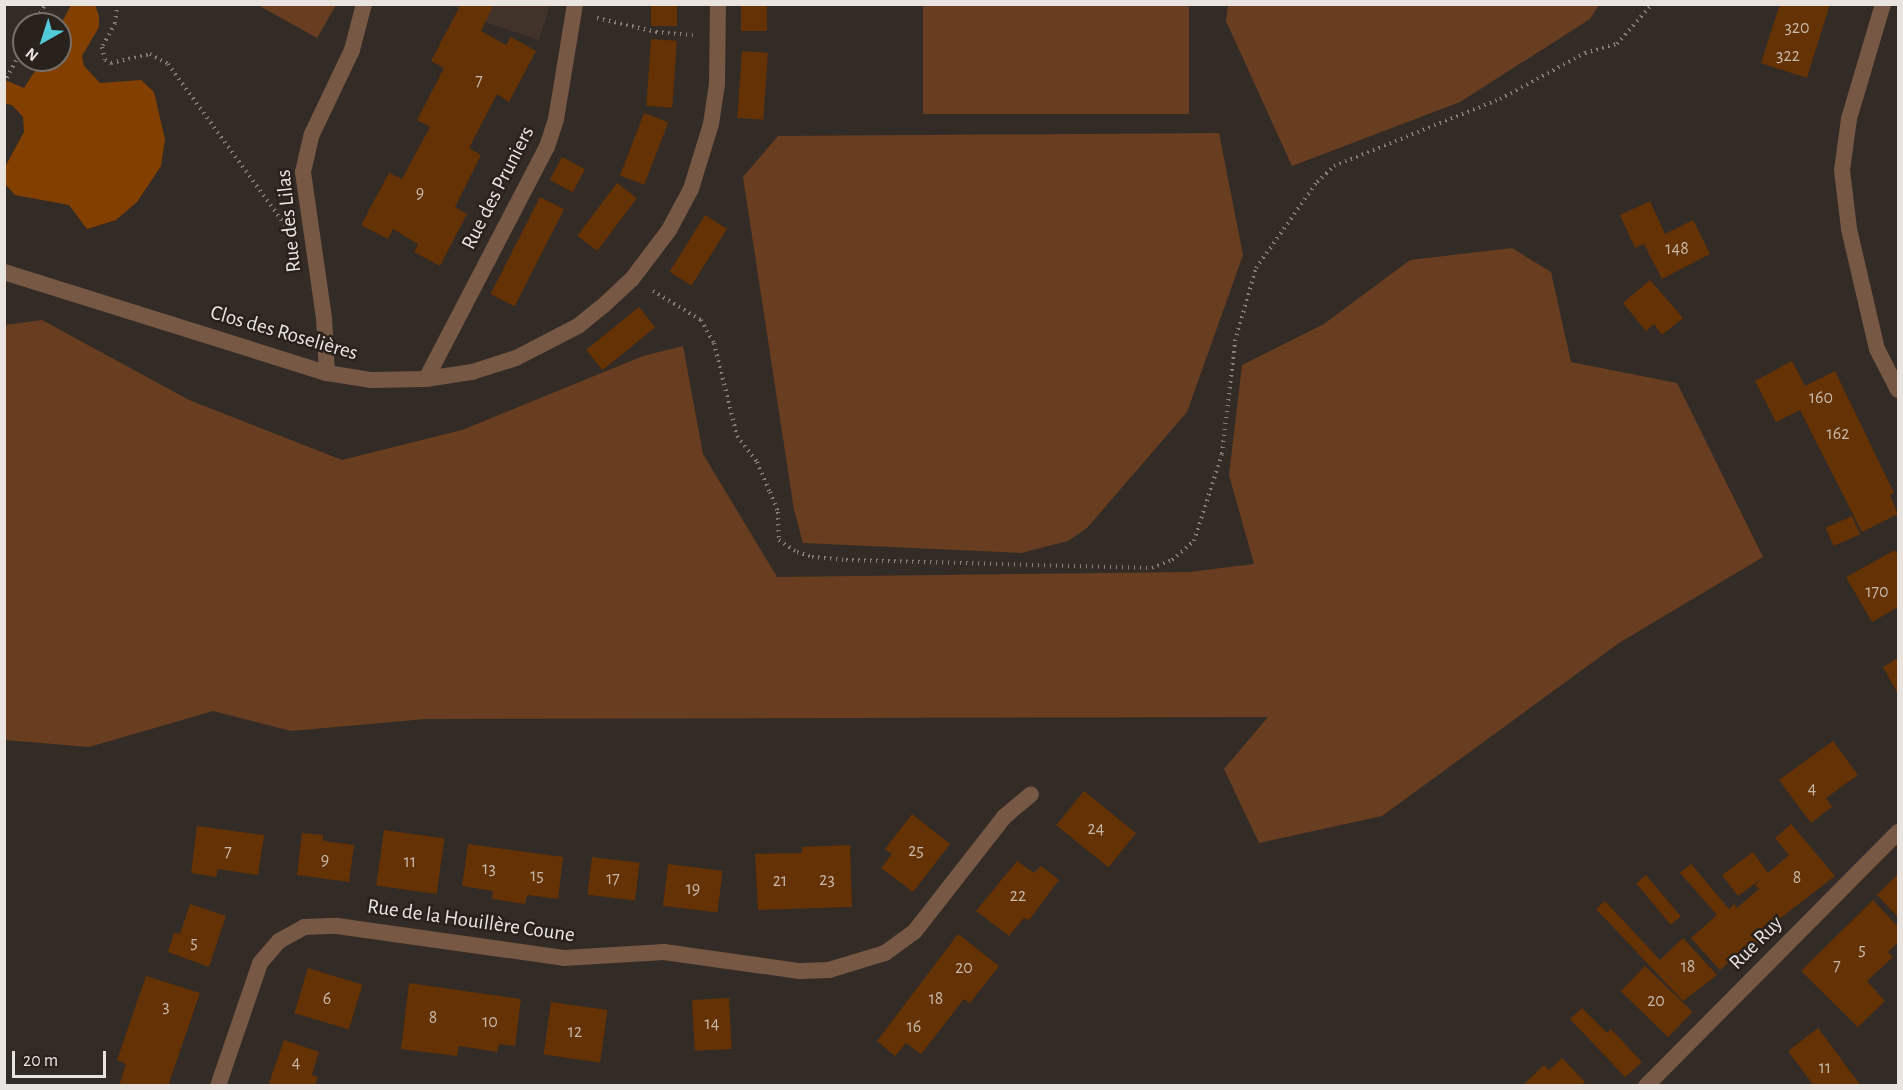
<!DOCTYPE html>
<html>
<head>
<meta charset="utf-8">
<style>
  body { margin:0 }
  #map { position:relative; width:1903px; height:1090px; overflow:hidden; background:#332b25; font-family:"Alegreya Sans",sans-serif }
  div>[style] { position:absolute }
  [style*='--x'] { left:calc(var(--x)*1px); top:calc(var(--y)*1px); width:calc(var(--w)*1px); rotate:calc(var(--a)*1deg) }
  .built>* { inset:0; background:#413329 }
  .green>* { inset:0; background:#693e20; transform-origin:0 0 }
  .water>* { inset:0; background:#823f00 }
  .building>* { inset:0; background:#643205; transform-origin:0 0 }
  .path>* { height:4px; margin-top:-2px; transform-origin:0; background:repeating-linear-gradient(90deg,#867f79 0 1.5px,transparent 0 6px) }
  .minor>* { height:16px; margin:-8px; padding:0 8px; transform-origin:8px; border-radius:8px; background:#765844 }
  .tertiary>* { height:16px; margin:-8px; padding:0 8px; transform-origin:8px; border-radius:8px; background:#765844 }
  span { translate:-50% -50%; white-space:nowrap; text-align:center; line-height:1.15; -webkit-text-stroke:5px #29211c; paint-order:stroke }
  .number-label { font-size:18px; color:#c8b8a9 }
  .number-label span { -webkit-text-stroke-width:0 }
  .street-label { font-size:21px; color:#eae4e0 }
  .frame { position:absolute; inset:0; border:6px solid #eae4e0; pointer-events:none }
  .north { position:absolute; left:12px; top:12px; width:60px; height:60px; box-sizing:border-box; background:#29211c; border:2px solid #766f6a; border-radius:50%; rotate:219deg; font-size:16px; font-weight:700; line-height:24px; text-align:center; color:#eae4e0 }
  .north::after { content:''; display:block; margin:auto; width:21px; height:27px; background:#52cbd8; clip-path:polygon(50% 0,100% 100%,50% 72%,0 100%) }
  .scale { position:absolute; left:12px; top:1051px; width:94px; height:27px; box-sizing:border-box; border:3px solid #eae4e0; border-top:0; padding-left:8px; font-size:18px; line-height:21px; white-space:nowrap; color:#eae4e0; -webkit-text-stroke:4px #29211c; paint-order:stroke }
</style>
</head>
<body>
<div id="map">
  <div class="built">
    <div style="clip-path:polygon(451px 5px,550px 5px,539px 40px,485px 22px)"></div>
  </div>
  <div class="green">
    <div style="clip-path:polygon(258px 5px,336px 5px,317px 38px)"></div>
    <div style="left:923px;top:5px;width:266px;height:109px"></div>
    <div style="clip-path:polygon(1228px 5px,1228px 4px,1599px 5px,1590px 19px,1460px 102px,1292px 166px,1226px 21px)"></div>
    <div style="clip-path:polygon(1219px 133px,1243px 255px,1187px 412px,1087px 528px,1068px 541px,1021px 553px,803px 543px,794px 510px,743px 177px,778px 136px)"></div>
    <div style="clip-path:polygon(1512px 248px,1551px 272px,1571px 362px,1677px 383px,1763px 557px,1619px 643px,1382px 816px,1259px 843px,1224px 769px,1268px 717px,426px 719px,291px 731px,213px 711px,89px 747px,5px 740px,5px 325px,42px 320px,189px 400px,342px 460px,462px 430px,643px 356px,683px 346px,703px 454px,777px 577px,1189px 572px,1254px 564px,1229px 475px,1242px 365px,1324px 324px,1410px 260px)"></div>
  </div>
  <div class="water">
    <div style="clip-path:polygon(71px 5px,95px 5px,99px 16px,99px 27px,82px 56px,84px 66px,100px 83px,141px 80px,154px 92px,165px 139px,161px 166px,137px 202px,116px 220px,87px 229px,69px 205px,15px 195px,5px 184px,5px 167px,24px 132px,23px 117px,12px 105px,5px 104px,5px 80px,24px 88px,42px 60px,60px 60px,60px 26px)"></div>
  </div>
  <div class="building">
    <div style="clip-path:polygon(461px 4px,494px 4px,481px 31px,506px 45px,511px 37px,536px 51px,509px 102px,497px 94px,469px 148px,481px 155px,455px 207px,467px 214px,440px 266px,414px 252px,418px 244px,393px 229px,388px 239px,361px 225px,389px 173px,402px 179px,430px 127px,417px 120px,444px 68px,431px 61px)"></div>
    <div style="left:651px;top:4px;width:26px;height:22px"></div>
    <div style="left:741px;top:4px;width:26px;height:27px"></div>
    <div style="clip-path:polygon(1784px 4px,1830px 4px,1807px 78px,1761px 63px,1779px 7px)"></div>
    <div style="left:651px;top:39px;width:26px;height:67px;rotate:4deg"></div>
    <div style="left:742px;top:51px;width:26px;height:67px;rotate:4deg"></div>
    <div style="left:644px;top:113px;width:26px;height:67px;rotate:21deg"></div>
    <div style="left:562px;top:157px;width:26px;height:26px;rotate:28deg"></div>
    <div style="left:617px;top:183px;width:25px;height:66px;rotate:37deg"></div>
    <div style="left:540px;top:197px;width:27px;height:109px;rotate:27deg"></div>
    <div style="clip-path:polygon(1650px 201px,1665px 234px,1693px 220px,1710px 254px,1662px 279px,1644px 244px,1635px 248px,1620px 215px)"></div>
    <div style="left:705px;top:215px;width:26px;height:67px;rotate:32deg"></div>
    <div style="clip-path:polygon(1650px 280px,1683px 318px,1662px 335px,1654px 324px,1646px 331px,1623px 303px)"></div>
    <div style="left:639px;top:307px;width:26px;height:68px;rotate:51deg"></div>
    <div style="clip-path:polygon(1792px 361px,1805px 386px,1835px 371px,1894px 493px,1890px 495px,1898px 514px,1862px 532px,1800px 410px,1776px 422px,1755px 381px)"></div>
    <div style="left:1852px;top:516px;width:20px;height:29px;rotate:66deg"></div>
    <div style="clip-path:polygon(1895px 550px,1898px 556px,1898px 607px,1872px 622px,1846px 577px)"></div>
    <div style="clip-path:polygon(1898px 658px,1898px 694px,1883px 667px)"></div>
    <div style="clip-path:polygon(1833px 741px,1858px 775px,1826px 798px,1832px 807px,1811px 823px,1779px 780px)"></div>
    <div style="left:1084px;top:791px;width:67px;height:44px;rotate:39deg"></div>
    <div style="clip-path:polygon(912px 814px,950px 844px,913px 892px,881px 868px,892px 854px,885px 849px)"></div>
    <div style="clip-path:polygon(1791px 824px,1835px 876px,1760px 934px,1764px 938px,1748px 951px,1745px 948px,1720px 970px,1691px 938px,1717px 915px,1680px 873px,1691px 864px,1729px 909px,1734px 904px,1737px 908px,1759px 889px,1755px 885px,1761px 879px,1738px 896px,1722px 875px,1753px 852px,1768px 873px,1789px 855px,1775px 838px)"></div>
    <div style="clip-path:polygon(197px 826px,264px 835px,258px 875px,218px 869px,216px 877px,191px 873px)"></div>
    <div style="left:384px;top:830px;width:61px;height:56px;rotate:8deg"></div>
    <div style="clip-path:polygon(302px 833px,323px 835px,323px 841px,354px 845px,349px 882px,297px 875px)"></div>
    <div style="clip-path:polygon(468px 844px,563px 857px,558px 899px,527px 895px,525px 904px,492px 899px,493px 891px,462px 886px)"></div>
    <div style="clip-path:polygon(850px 845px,852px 907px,758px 910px,755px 854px,802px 853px,802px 847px)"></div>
    <div style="left:592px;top:857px;width:48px;height:38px;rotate:7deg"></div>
    <div style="clip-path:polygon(1017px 861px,1034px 873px,1041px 866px,1059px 880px,1029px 920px,1024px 918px,1009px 936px,976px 911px)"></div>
    <div style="left:668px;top:864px;width:55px;height:42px;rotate:7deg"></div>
    <div style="clip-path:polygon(1898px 874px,1898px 917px,1877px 895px)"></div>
    <div style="left:1646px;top:875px;width:54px;height:13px;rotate:50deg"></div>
    <div style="clip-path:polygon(1873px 900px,1898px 927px,1898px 942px,1888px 952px,1893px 957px,1867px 981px,1885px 1001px,1858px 1027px,1801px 971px)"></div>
    <div style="clip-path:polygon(1605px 901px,1660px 960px,1683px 938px,1717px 975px,1683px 1001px,1596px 909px)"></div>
    <div style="clip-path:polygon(190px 904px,226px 916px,209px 967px,168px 952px,174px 933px,180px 934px)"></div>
    <div style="clip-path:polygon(958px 934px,999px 966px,970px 1003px,964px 999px,921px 1054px,906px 1043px,895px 1056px,877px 1041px)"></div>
    <div style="left:1645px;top:966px;width:66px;height:35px;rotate:44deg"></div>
    <div style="left:308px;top:968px;width:57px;height:47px;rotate:17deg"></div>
    <div style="clip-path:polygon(146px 976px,200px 993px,168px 1086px,119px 1086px,126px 1064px,117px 1060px)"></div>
    <div style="clip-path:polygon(409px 983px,521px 999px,515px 1046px,499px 1044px,497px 1052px,459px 1046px,457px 1056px,401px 1049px)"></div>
    <div style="left:729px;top:998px;width:51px;height:37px;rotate:87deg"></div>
    <div style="left:551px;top:1002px;width:57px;height:53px;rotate:8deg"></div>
    <div style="clip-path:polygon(1582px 1008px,1607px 1033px,1611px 1029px,1642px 1062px,1625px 1077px,1570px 1019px)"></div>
    <div style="clip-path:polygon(1818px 1028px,1861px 1086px,1814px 1086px,1788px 1051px)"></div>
    <div style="clip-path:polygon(284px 1040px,319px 1052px,312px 1075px,318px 1077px,315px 1086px,268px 1086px)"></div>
    <div style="clip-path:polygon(1562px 1058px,1585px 1082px,1580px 1086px,1522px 1086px,1544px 1065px,1549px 1070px)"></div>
  </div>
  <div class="path">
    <div style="--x:117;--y:4;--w:19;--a:96"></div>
    <div style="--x:115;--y:23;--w:27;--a:118"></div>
    <div style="--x:102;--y:47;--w:13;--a:77"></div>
    <div style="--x:105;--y:60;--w:7;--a:27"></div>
    <div style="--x:111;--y:63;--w:40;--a:-13"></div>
    <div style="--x:150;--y:54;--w:21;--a:29"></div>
    <div style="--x:168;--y:64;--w:199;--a:54"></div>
    <div style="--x:597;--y:18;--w:61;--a:13.3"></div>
    <div style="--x:656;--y:32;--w:37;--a:5"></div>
    <div style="--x:35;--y:24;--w:22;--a:-63"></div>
    <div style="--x:4;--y:83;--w:43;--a:-62.2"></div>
    <div style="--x:653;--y:291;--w:56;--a:31.1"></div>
    <div style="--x:701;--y:320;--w:26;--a:61"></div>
    <div style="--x:714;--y:343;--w:96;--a:76.1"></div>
    <div style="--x:737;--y:436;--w:33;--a:52"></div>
    <div style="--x:757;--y:462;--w:33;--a:67"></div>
    <div style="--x:770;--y:492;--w:22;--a:68"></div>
    <div style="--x:778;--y:512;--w:28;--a:88"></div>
    <div style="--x:779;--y:540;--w:22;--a:34"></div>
    <div style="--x:797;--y:552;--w:16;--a:18"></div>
    <div style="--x:812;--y:557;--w:34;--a:5"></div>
    <div style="--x:846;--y:560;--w:306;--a:1.5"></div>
    <div style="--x:1152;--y:568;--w:22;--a:-22"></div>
    <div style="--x:1172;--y:560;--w:29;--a:-41"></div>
    <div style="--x:1194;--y:541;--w:91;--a:-72.2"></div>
    <div style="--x:1222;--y:454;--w:114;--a:-83.4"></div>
    <div style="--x:1235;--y:341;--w:76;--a:-74"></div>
    <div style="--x:1256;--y:268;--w:105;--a:-54.7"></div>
    <div style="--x:1317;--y:182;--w:23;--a:-43"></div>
    <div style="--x:1334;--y:166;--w:179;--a:-22"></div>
    <div style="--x:1500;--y:99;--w:97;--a:-28.4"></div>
    <div style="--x:1585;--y:53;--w:33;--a:-16"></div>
    <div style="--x:1617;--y:44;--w:53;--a:-48.8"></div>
  </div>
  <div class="minor">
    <div style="--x:4;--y:272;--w:338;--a:17.4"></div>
    <div style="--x:327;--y:373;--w:45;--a:9"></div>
    <div style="--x:371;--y:380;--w:55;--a:-1"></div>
    <div style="--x:426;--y:379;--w:47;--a:-8.7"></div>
    <div style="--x:472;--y:372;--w:46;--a:-17.7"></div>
    <div style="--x:516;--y:358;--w:70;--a:-27.3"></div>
    <div style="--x:578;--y:326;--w:32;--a:-39"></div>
    <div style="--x:603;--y:306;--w:40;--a:-43"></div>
    <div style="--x:632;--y:279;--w:61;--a:-52.9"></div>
    <div style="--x:669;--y:230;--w:47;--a:-61.8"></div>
    <div style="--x:691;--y:189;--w:68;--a:-72.9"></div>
    <div style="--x:711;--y:124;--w:40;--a:-81.5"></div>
    <div style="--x:717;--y:84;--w:80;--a:-89.3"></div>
    <div style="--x:327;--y:373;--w:55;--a:-93.1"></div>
    <div style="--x:324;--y:318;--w:148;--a:-98.2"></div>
    <div style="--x:303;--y:172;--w:39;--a:-77"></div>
    <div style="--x:312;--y:134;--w:93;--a:-64.5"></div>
    <div style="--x:352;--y:50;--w:48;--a:-75.4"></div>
    <div style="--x:426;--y:379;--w:262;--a:-62.5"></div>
    <div style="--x:547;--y:147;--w:29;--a:-72"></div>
    <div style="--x:556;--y:119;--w:117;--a:-80.6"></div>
    <div style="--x:218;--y:1086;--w:130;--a:-71.1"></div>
    <div style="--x:260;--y:963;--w:29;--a:-49"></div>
    <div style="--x:279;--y:941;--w:29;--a:-29"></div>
    <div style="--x:304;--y:927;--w:33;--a:-2"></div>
    <div style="--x:337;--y:926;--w:229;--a:8"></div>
    <div style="--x:564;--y:958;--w:100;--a:-3.4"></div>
    <div style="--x:664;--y:952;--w:137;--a:8"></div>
    <div style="--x:800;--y:971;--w:29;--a:-2"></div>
    <div style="--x:829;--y:970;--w:59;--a:-16.9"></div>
    <div style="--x:885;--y:953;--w:37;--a:-36"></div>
    <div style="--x:915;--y:931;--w:145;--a:-52"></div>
    <div style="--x:1004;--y:817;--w:35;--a:-40"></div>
    <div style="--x:1646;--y:1086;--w:358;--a:-45.2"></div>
  </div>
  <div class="tertiary">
    <div style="--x:1883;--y:4;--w:120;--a:106.5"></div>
    <div style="--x:1849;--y:119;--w:51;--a:97.8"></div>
    <div style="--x:1842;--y:170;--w:59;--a:83.2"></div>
    <div style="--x:1849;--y:229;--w:123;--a:76.9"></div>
    <div style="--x:1877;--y:349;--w:46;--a:62.9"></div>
  </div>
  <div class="number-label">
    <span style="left:1797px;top:28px">320</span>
    <span style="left:1788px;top:56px">322</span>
    <span style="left:479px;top:81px">7</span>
    <span style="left:420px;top:193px">9</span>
    <span style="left:1677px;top:249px">148</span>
    <span style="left:1821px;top:398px">160</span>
    <span style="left:1838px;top:434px">162</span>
    <span style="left:1877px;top:592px">170</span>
    <span style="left:1812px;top:789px">4</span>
    <span style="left:1096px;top:829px">24</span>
    <span style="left:916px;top:851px">25</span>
    <span style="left:228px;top:852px">7</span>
    <span style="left:325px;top:860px">9</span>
    <span style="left:410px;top:862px">11</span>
    <span style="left:489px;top:869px">13</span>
    <span style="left:537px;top:876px">15</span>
    <span style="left:1797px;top:878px">8</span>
    <span style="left:613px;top:879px">17</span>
    <span style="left:827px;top:880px">23</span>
    <span style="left:780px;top:881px">21</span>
    <span style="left:693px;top:889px">19</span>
    <span style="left:1018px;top:896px">22</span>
    <span style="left:194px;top:943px">5</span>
    <span style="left:1862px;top:950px">5</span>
    <span style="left:1837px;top:966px">7</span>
    <span style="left:1688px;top:967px">18</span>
    <span style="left:964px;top:968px">20</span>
    <span style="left:327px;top:999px">6</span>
    <span style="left:936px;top:999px">18</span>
    <span style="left:1656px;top:1001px">20</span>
    <span style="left:166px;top:1007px">3</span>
    <span style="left:433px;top:1018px">8</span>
    <span style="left:490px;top:1022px">10</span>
    <span style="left:712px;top:1024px">14</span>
    <span style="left:914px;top:1027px">16</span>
    <span style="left:575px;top:1032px">12</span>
    <span style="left:296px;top:1063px">4</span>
    <span style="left:1825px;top:1068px">11</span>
  </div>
  <div class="street-label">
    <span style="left:498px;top:188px;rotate:-63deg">Rue des Pruniers</span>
    <span style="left:289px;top:221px;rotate:-96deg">Rue des Lilas</span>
    <span style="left:284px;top:333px;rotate:16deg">Clos des Roselières</span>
    <span style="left:471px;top:921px;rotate:8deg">Rue de la Houillère Coune</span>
    <span style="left:1756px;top:943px;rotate:-45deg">Rue Ruy</span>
  </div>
  <div class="frame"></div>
  <div class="north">N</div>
  <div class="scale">20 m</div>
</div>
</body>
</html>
